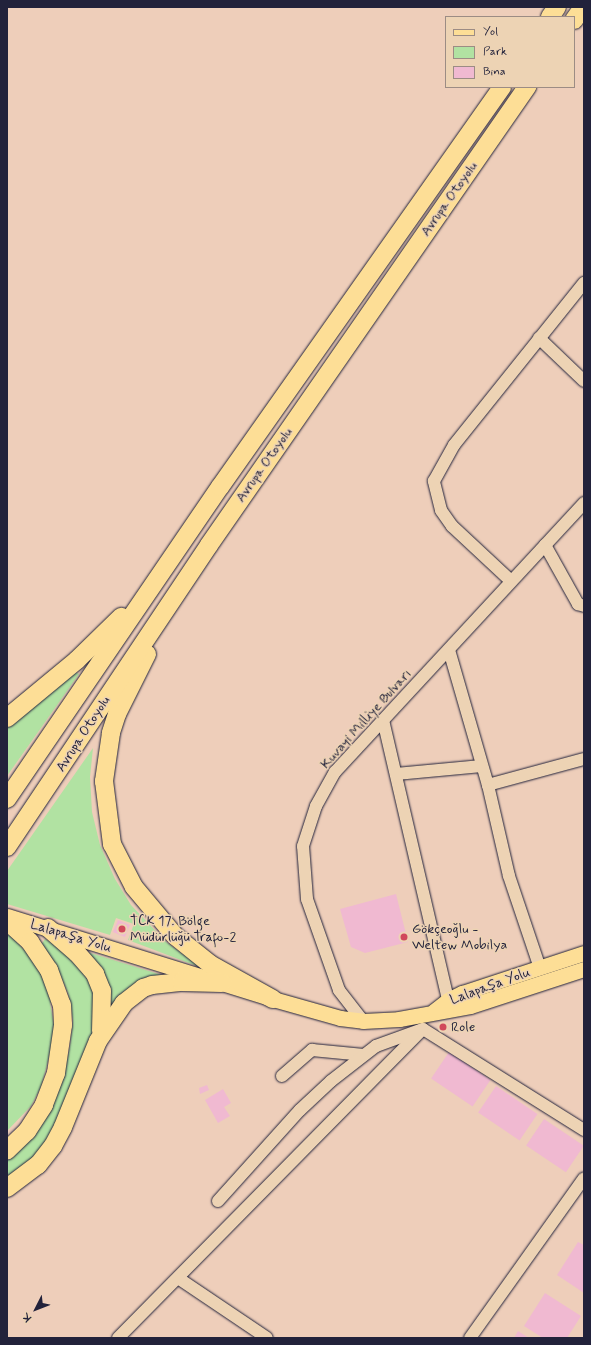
<!DOCTYPE html>
<html>
<head>
<meta charset="utf-8">
<style>
  body { margin:0 }
  #map { position:relative; width:591px; height:1345px; overflow:hidden; background:#eeceba; font-family:Mynerve,sans-serif }
  div>[style] { position:absolute }
  [style*='--x'] { left:calc(var(--x)*1px); top:calc(var(--y)*1px); width:calc(var(--w)*1px); rotate:calc(var(--a)*1deg) }
  .green>* { inset:0; background:#b1e2a2 }
  .building>* { inset:0; background:#f0b9d1; transform-origin:0 0 }
  .roads { filter:drop-shadow(0 0 1px #22223b) drop-shadow(0 0 1px #22223b) }
  .minor>* { height:12px; margin:-6px; padding:0 6px; transform-origin:6px; border-radius:6px; background:#edd3b4 }
  .major>* { height:15px; margin:-7.5px; padding:0 7.5px; transform-origin:7.5px; border-radius:7.5px; background:#fdde96 }
  .highway>* { height:18px; margin:-9px; padding:0 9px; transform-origin:9px; border-radius:9px; background:#fdde96 }
  .dots>* { width:11px; height:11px; translate:-50% -50%; box-sizing:border-box; border:2px solid #edd3b4; border-radius:50% }
  span { translate:-50% -50%; white-space:nowrap; text-align:center; line-height:1.15; -webkit-text-stroke:3px #edd3b4; paint-order:stroke }
  .street-label { font-size:14px; color:#22223b }
  .poi-label { font-size:14px; color:#22223b }
  .left { translate:0 -50%; text-align:left }
  .frame { position:absolute; inset:0; border:8px solid #22223b; pointer-events:none }
  .legend { position:absolute; left:445px; top:16px; width:130px; height:72px; box-sizing:border-box; background:#edd3b4; border:1px solid #9c8c84; margin:0; padding:5px 7px; list-style:none; font-size:12px; color:#22223b }
  .legend li { display:flex; align-items:center; gap:8px; height:20px }
  .legend b { width:20px; border:1px solid #9c8c84 }
  .north { position:absolute; left:16px; top:1289px; width:40px; height:40px; -webkit-text-stroke:3px #edd3b4; paint-order:stroke; rotate:228deg; font-size:11px; font-weight:700; line-height:16px; text-align:center; color:#22223b }
  .north::after { content:''; display:block; margin:auto; width:14px; height:18px; background:#22223b; clip-path:polygon(50% 0,100% 100%,50% 72%,0 100%) }
</style>
</head>
<body>
<div id="map">
  <div class="green">
    <div style="clip-path:polygon(75px 672px,79px 674px,7px 776px,7px 727px)"></div>
    <div style="clip-path:polygon(93px 748px,90px 777px,92px 812px,100px 845px,115px 879px,131px 905px,166px 942px,202px 968px,128px 940px,134px 924px,116px 918px,110px 935px,7px 904px,7px 871px)"></div>
    <div style="clip-path:polygon(7px 932px,39px 965px,53px 1002px,50px 1003px,54px 1025px,52px 1046px,41px 1087px,31px 1106px,7px 1131px)"></div>
    <div style="clip-path:polygon(45px 939px,67px 952px,94px 988px,97px 1022px,45px 1149px,7px 1183px,7px 1161px,36px 1134px,64px 1074px,70px 1046px,73px 1020px,68px 993px,59px 972px,41px 945px)"></div>
    <div style="clip-path:polygon(84px 951px,165px 976px,110px 1011px)"></div>
  </div>
  <div class="building">
    <div style="clip-path:polygon(396px 894px,408px 942px,365px 953px,351px 947px,340px 909px)"></div>
    <div style="left:118px;top:920px;width:13px;height:13px;rotate:23deg"></div>
    <div style="left:449px;top:1052px;width:50px;height:32px;rotate:34deg"></div>
    <div style="clip-path:polygon(207px 1085px,209px 1090px,200px 1094px,199px 1088px)"></div>
    <div style="left:496px;top:1086px;width:50px;height:32px;rotate:34deg"></div>
    <div style="clip-path:polygon(223px 1089px,231px 1103px,224px 1107px,230px 1116px,218px 1123px,205px 1100px)"></div>
    <div style="left:544px;top:1119px;width:48px;height:32px;rotate:34deg"></div>
    <div style="clip-path:polygon(578px 1242px,584px 1245px,584px 1293px,557px 1275px)"></div>
    <div style="clip-path:polygon(545px 1293px,581px 1316px,567px 1338px,543px 1338px,524px 1326px)"></div>
    <div style="clip-path:polygon(518px 1331px,529px 1338px,514px 1338px)"></div>
  </div>
  <div class="roads">
    <div class="minor">
      <div style="--x:539;--y:338;--w:62;--a:43.7"></div>
      <div style="--x:545;--y:545;--w:68;--a:60.8"></div>
      <div style="--x:578;--y:604;--w:6;--a:18"></div>
      <div style="--x:511;--y:581;--w:81;--a:-137"></div>
      <div style="--x:452;--y:526;--w:19;--a:-125"></div>
      <div style="--x:441;--y:510;--w:30;--a:-104"></div>
      <div style="--x:434;--y:481;--w:41;--a:-60.9"></div>
      <div style="--x:454;--y:445;--w:208;--a:-51.3"></div>
      <div style="--x:449;--y:650;--w:141;--a:73.9"></div>
      <div style="--x:488;--y:785;--w:93;--a:77"></div>
      <div style="--x:509;--y:876;--w:97;--a:71.4"></div>
      <div style="--x:383;--y:720;--w:287;--a:76.9"></div>
      <div style="--x:396;--y:774;--w:86;--a:-5.3"></div>
      <div style="--x:488;--y:785;--w:99;--a:-15.2"></div>
      <div style="--x:363;--y:1021;--w:39;--a:-128"></div>
      <div style="--x:339;--y:990;--w:96;--a:-109.4"></div>
      <div style="--x:307;--y:899;--w:53;--a:-94.3"></div>
      <div style="--x:303;--y:846;--w:42;--a:-72"></div>
      <div style="--x:316;--y:806;--w:39;--a:-61"></div>
      <div style="--x:335;--y:772;--w:367;--a:-47.2"></div>
      <div style="--x:282;--y:1076;--w:40;--a:-41"></div>
      <div style="--x:312;--y:1050;--w:52;--a:5.5"></div>
      <div style="--x:218;--y:1201;--w:122;--a:-48"></div>
      <div style="--x:300;--y:1110;--w:42;--a:-43.1"></div>
      <div style="--x:331;--y:1081;--w:57;--a:-37.9"></div>
      <div style="--x:376;--y:1046;--w:50;--a:-19.9"></div>
      <div style="--x:423;--y:1029;--w:190;--a:32.1"></div>
      <div style="--x:178;--y:1278;--w:107;--a:34"></div>
      <div style="--x:118;--y:1338;--w:433;--a:-45.4"></div>
      <div style="--x:470;--y:1338;--w:196;--a:-54.5"></div>
    </div>
    <div class="major">
      <div style="--x:7;--y:916;--w:279;--a:17.3"></div>
      <div style="--x:273;--y:999;--w:70;--a:15.8"></div>
      <div style="--x:340;--y:1018;--w:23;--a:7"></div>
      <div style="--x:363;--y:1021;--w:36;--a:-3"></div>
      <div style="--x:399;--y:1019;--w:72;--a:-10.4"></div>
      <div style="--x:470;--y:1006;--w:120;--a:-18"></div>
      <div style="--x:434;--y:1011;--w:18;--a:-38"></div>
      <div style="--x:448;--y:1000;--w:16;--a:-27"></div>
      <div style="--x:462;--y:993;--w:128;--a:-18.2"></div>
    </div>
    <div class="highway">
      <div style="--x:550;--y:17;--w:12;--a:-55"></div>
      <div style="--x:574;--y:20;--w:16;--a:-55"></div>
      <div style="--x:147;--y:654;--w:67;--a:116.6"></div>
      <div style="--x:117;--y:714;--w:20;--a:108"></div>
      <div style="--x:111;--y:733;--w:49;--a:98.3"></div>
      <div style="--x:104;--y:781;--w:64;--a:82.8"></div>
      <div style="--x:112;--y:844;--w:48;--a:62.9"></div>
      <div style="--x:134;--y:887;--w:64;--a:50.1"></div>
      <div style="--x:175;--y:936;--w:45;--a:38.7"></div>
      <div style="--x:210;--y:964;--w:72;--a:29.1"></div>
      <div style="--x:7;--y:718;--w:91;--a:-39.6"></div>
      <div style="--x:77;--y:660;--w:62;--a:-44.3"></div>
      <div style="--x:7;--y:799;--w:378;--a:-55.7"></div>
      <div style="--x:220;--y:487;--w:489;--a:-54.8"></div>
      <div style="--x:7;--y:847;--w:363;--a:-56.2"></div>
      <div style="--x:209;--y:545;--w:558;--a:-55.23"></div>
      <div style="--x:7;--y:921;--w:31;--a:42"></div>
      <div style="--x:30;--y:942;--w:34;--a:56"></div>
      <div style="--x:49;--y:970;--w:37;--a:70"></div>
      <div style="--x:62;--y:1005;--w:20;--a:87"></div>
      <div style="--x:63;--y:1025;--w:49;--a:98.3"></div>
      <div style="--x:56;--y:1073;--w:34;--a:111"></div>
      <div style="--x:44;--y:1105;--w:31;--a:123"></div>
      <div style="--x:27;--y:1131;--w:28;--a:136"></div>
      <div style="--x:48;--y:928;--w:38;--a:41"></div>
      <div style="--x:77;--y:953;--w:28;--a:49"></div>
      <div style="--x:95;--y:974;--w:18;--a:68"></div>
      <div style="--x:102;--y:991;--w:40;--a:91.4"></div>
      <div style="--x:7;--y:1188;--w:39;--a:-37"></div>
      <div style="--x:38;--y:1165;--w:24;--a:-52"></div>
      <div style="--x:53;--y:1146;--w:21;--a:-62"></div>
      <div style="--x:63;--y:1127;--w:93;--a:-67.9"></div>
      <div style="--x:98;--y:1041;--w:46;--a:-55.6"></div>
      <div style="--x:124;--y:1003;--w:24;--a:-38"></div>
      <div style="--x:143;--y:988;--w:9;--a:-18"></div>
      <div style="--x:152;--y:985;--w:30;--a:-6"></div>
      <div style="--x:182;--y:982;--w:40;--a:1.4"></div>
    </div>
  </div>
  <div class="dots">
    <div style="left:122px;top:929px;background:#d1495b"></div>
    <div style="left:404px;top:937px;background:#d1495b"></div>
    <div style="left:443px;top:1027px;background:#d1495b"></div>
  </div>
  <div class="street-label">
    <span style="left:449px;top:199px;rotate:-55deg">Avrupa Otoyolu</span>
    <span style="left:264px;top:465px;rotate:-55deg">Avrupa Otoyolu</span>
    <span style="left:366px;top:719px;rotate:-48deg">Kuvayi Milliye Bulvarı</span>
    <span style="left:83px;top:734px;rotate:-57deg">Avrupa Otoyolu</span>
    <span style="left:71px;top:936px;rotate:17deg">Lalapaşa Yolu</span>
    <span style="left:490px;top:986px;rotate:-20deg">Lalapaşa Yolu</span>
  </div>
  <div class="poi-label">
    <span class="left" style="left:130px;top:929px">TCK 17. Bölge<br>Müdürlüğü Trafo-2</span>
    <span class="left" style="left:412px;top:937px">Gökçeoğlu -<br>Weltew Mobilya</span>
    <span class="left" style="left:451px;top:1027px">Role</span>
  </div>
  <div class="frame"></div>
  <ul class="legend">
  <li><b style="height:5px;background:#fdde96"></b>Yol</li>
  <li><b style="height:11px;background:#b1e2a2"></b>Park</li>
  <li><b style="height:11px;background:#f0b9d1"></b>Bina</li>
  </ul>
  <div class="north">K</div>
</div>
</body>
</html>
